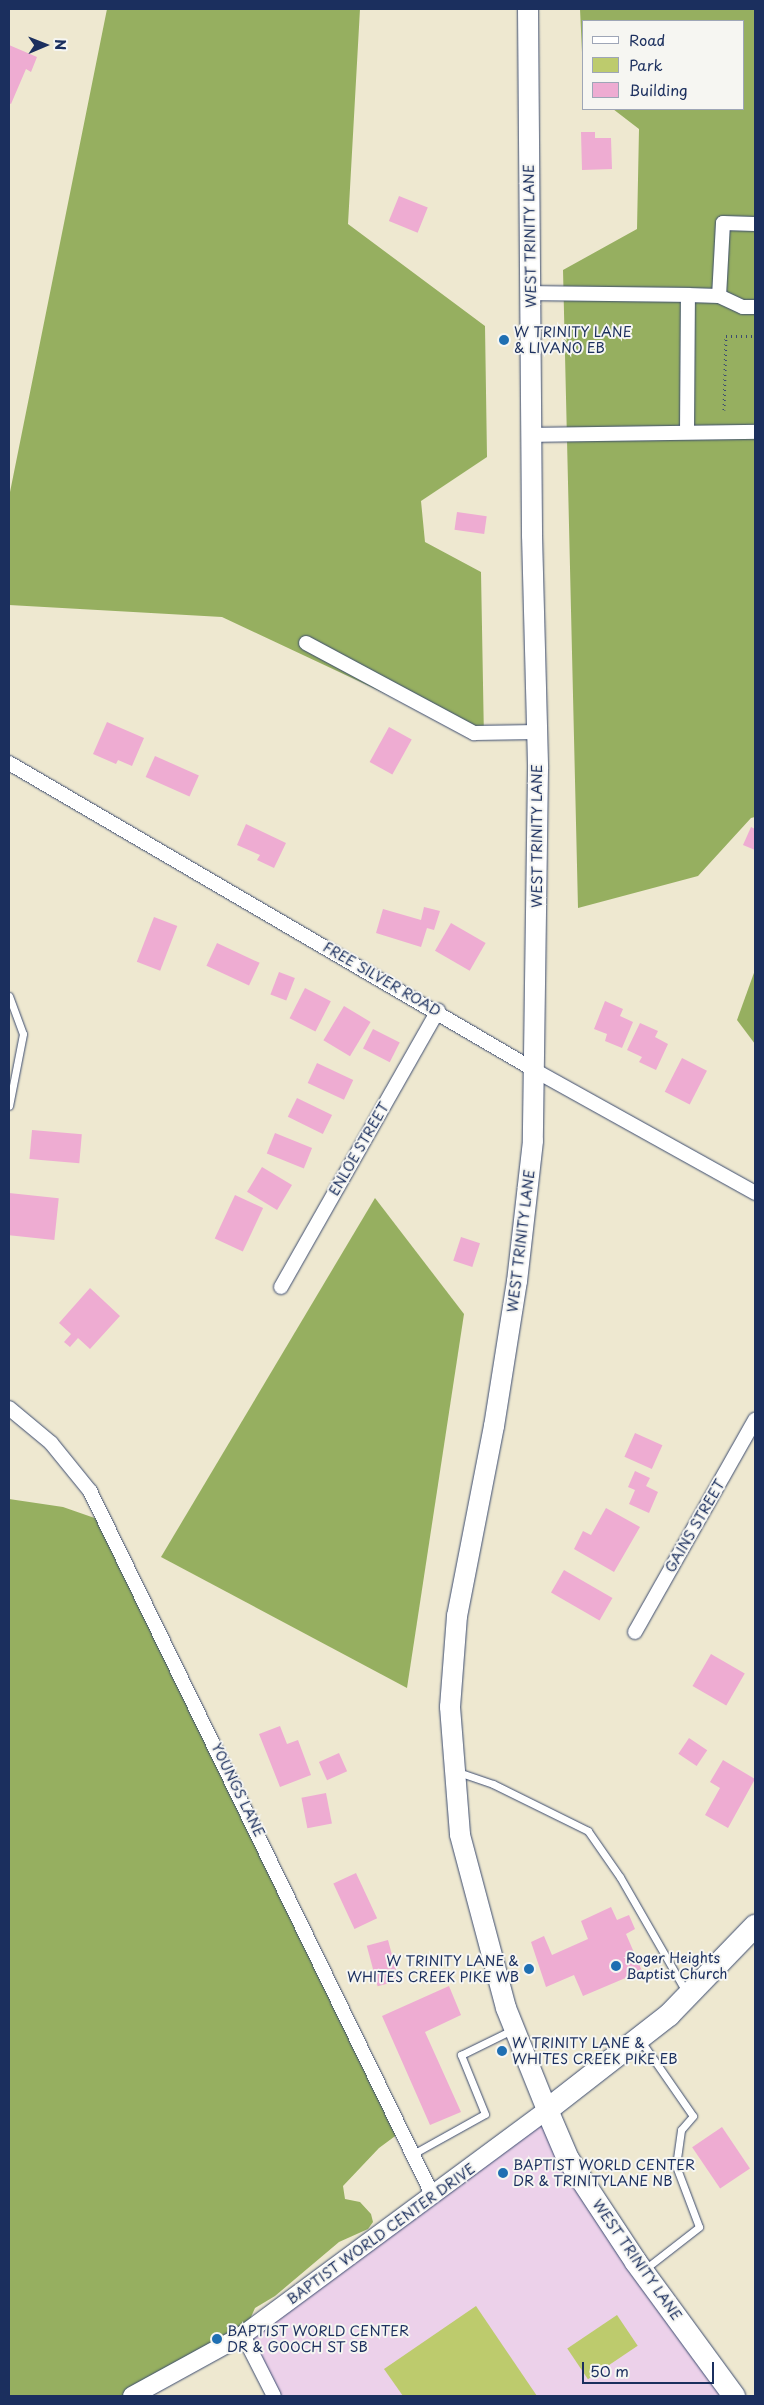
<!DOCTYPE html>
<html>
<head>
<meta charset="utf-8">
<style>
  body { margin:0 }
  #map { position:relative; width:764px; height:2405px; overflow:hidden; background:#eee8d0; font-family:"Playpen Sans",sans-serif }
  div>[style] { position:absolute }
  [style*='--x'] { left:calc(var(--x)*1px); top:calc(var(--y)*1px); width:calc(var(--w)*1px); rotate:calc(var(--a)*1deg) }
  .built>* { inset:0; background:#ecd1ea }
  .green>* { inset:0; background:#bdcb6d; transform-origin:0 0 }
  .forest>* { inset:0; background:#96af60 }
  .building>* { inset:0; background:#eeacd2; transform-origin:0 0 }
  .path>* { height:3px; margin-top:-1.5px; transform-origin:0; background:repeating-linear-gradient(90deg,#3b4b6f 0 1px,transparent 0 5px) }
  .roads { filter:drop-shadow(0 0 1px #3b4b6f) drop-shadow(0 0 1px #3b4b6f) }
  .service>* { height:7px; margin:-3.5px; padding:0 3.5px; transform-origin:3.5px; border-radius:3.5px; background:#fff }
  .minor>* { height:14px; margin:-7px; padding:0 7px; transform-origin:7px; border-radius:7px; background:#fff }
  .tertiary>* { height:18px; margin:-9px; padding:0 9px; transform-origin:9px; border-radius:9px; background:#fff }
  .secondary>* { height:20px; margin:-10px; padding:0 10px; transform-origin:10px; border-radius:10px; background:#fff }
  .primary>* { height:22px; margin:-11px; padding:0 11px; transform-origin:11px; border-radius:11px; background:#fff }
  .dots>* { width:14px; height:14px; translate:-50% -50%; box-sizing:border-box; border:2px solid #f6f6f2; border-radius:50% }
  span { translate:-50% -50%; white-space:nowrap; text-align:center; line-height:1.15; -webkit-text-stroke:4px #f6f6f2; paint-order:stroke }
  .street-label { font-size:14px; color:#1b2f5e }
  .poi-label { font-size:14px; color:#1b2f5e }
  .left { translate:0 -50%; text-align:left }
  .right { translate:-100% -50%; text-align:right }
  .frame { position:absolute; inset:0; border:10px solid #1b2f5e; pointer-events:none }
  .legend { position:absolute; left:582px; top:20px; width:162px; height:90px; box-sizing:border-box; background:#f6f6f2; border:1px solid #9ea6b7; margin:0; padding:6px 9px; list-style:none; font-size:15px; color:#1b2f5e }
  .legend li { display:flex; align-items:center; gap:10px; height:25px }
  .legend b { width:25px; border:1px solid #9ea6b7 }
  .north { position:absolute; left:20px; top:20px; width:50px; height:50px; -webkit-text-stroke:4px #f6f6f2; paint-order:stroke; rotate:89deg; font-size:14px; font-weight:700; line-height:20px; text-align:center; color:#1b2f5e }
  .north::after { content:''; display:block; margin:auto; width:18px; height:22px; background:#1b2f5e; clip-path:polygon(50% 0,100% 100%,50% 72%,0 100%) }
  .scale { position:absolute; left:582px; top:2362px; width:132px; height:22px; box-sizing:border-box; border:2px solid #1b2f5e; border-top:0; padding-left:6px; font-size:15px; line-height:18px; white-space:nowrap; color:#1b2f5e; -webkit-text-stroke:4px #f6f6f2; paint-order:stroke }
</style>
</head>
<body>
<div id="map">
  <div class="built">
    <div style="clip-path:polygon(547px 2110px,734px 2396px,274px 2396px,243px 2335px)"></div>
  </div>
  <div class="green">
    <div style="clip-path:polygon(476px 2306px,537px 2396px,403px 2396px,384px 2369px)"></div>
    <div style="left:617px;top:2315px;width:37px;height:60px;rotate:56deg"></div>
  </div>
  <div class="forest">
    <div style="clip-path:polygon(107px 9px,360px 9px,348px 224px,485px 326px,487px 457px,421px 501px,425px 542px,481px 572px,484px 740px,222px 617px,9px 605px,9px 497px)"></div>
    <div style="clip-path:polygon(580px 9px,755px 9px,755px 817px,751px 818px,698px 876px,578px 908px,563px 270px,637px 229px,639px 129px,613px 109px,743px 109px,743px 21px,583px 21px,583px 74px)"></div>
    <div style="clip-path:polygon(755px 970px,755px 1044px,737px 1020px)"></div>
    <div style="clip-path:polygon(375px 1198px,464px 1314px,407px 1688px,161px 1557px)"></div>
    <div style="clip-path:polygon(9px 1499px,63px 1507px,106px 1522px,402px 2131px,379px 2148px,343px 2186px,345px 2199px,360px 2202px,371px 2214px,373px 2222px,368px 2229px,339px 2242px,275px 2296px,255px 2308px,243px 2335px,132px 2396px,9px 2396px)"></div>
  </div>
  <div class="building">
    <div style="clip-path:polygon(9px 45px,37px 57px,31px 72px,26px 69px,11px 104px,9px 103px)"></div>
    <div style="clip-path:polygon(581px 132px,595px 132px,595px 138px,611px 138px,612px 169px,582px 170px)"></div>
    <div style="left:399px;top:196px;width:31px;height:27px;rotate:22deg"></div>
    <div style="left:457px;top:512px;width:30px;height:18px;rotate:8deg"></div>
    <div style="clip-path:polygon(107px 722px,144px 738px,132px 766px,118px 760px,116px 764px,93px 754px)"></div>
    <div style="left:389px;top:727px;width:26px;height:40px;rotate:29deg"></div>
    <div style="left:155px;top:756px;width:48px;height:23px;rotate:24deg"></div>
    <div style="clip-path:polygon(246px 824px,286px 843px,274px 868px,257px 860px,260px 855px,237px 845px)"></div>
    <div style="clip-path:polygon(751px 827px,755px 829px,755px 850px,743px 845px)"></div>
    <div style="clip-path:polygon(424px 907px,440px 911px,434px 930px,427px 928px,421px 947px,376px 933px,383px 909px,421px 920px)"></div>
    <div style="left:154px;top:917px;width:25px;height:48px;rotate:21deg"></div>
    <div style="left:451px;top:923px;width:40px;height:32px;rotate:30deg"></div>
    <div style="left:217px;top:943px;width:47px;height:25px;rotate:25deg"></div>
    <div style="left:279px;top:972px;width:17px;height:24px;rotate:21deg"></div>
    <div style="left:305px;top:988px;width:29px;height:34px;rotate:27deg"></div>
    <div style="clip-path:polygon(605px 1001px,623px 1009px,620px 1016px,633px 1022px,622px 1048px,605px 1041px,607px 1034px,594px 1029px)"></div>
    <div style="left:344px;top:1006px;width:31px;height:40px;rotate:31deg"></div>
    <div style="clip-path:polygon(640px 1023px,658px 1031px,655px 1037px,668px 1044px,656px 1070px,639px 1062px,642px 1057px,627px 1050px)"></div>
    <div style="left:373px;top:1029px;width:30px;height:22px;rotate:27deg"></div>
    <div style="left:682px;top:1058px;width:28px;height:38px;rotate:27deg"></div>
    <div style="left:317px;top:1063px;width:40px;height:22px;rotate:25deg"></div>
    <div style="left:297px;top:1098px;width:39px;height:21px;rotate:26deg"></div>
    <div style="left:32px;top:1130px;width:50px;height:29px;rotate:5deg"></div>
    <div style="left:275px;top:1133px;width:40px;height:22px;rotate:22deg"></div>
    <div style="left:262px;top:1167px;width:35px;height:29px;rotate:31deg"></div>
    <div style="left:9px;top:1193px;width:50px;height:42px;rotate:6deg"></div>
    <div style="left:235px;top:1195px;width:31px;height:48px;rotate:25deg"></div>
    <div style="left:461px;top:1237px;width:20px;height:25px;rotate:18deg"></div>
    <div style="clip-path:polygon(90px 1288px,120px 1316px,90px 1349px,78px 1338px,70px 1347px,64px 1342px,71px 1334px,59px 1323px)"></div>
    <div style="left:635px;top:1433px;width:30px;height:26px;rotate:24deg"></div>
    <div style="clip-path:polygon(635px 1471px,650px 1478px,646px 1486px,658px 1492px,649px 1513px,629px 1504px,635px 1490px,628px 1487px)"></div>
    <div style="clip-path:polygon(606px 1508px,640px 1527px,614px 1572px,574px 1549px,583px 1531px,591px 1535px)"></div>
    <div style="left:564px;top:1570px;width:56px;height:26px;rotate:30deg"></div>
    <div style="left:711px;top:1654px;width:39px;height:37px;rotate:30deg"></div>
    <div style="clip-path:polygon(280px 1726px,287px 1744px,298px 1740px,311px 1775px,280px 1787px,259px 1734px)"></div>
    <div style="left:689px;top:1738px;width:22px;height:19px;rotate:34deg"></div>
    <div style="left:339px;top:1753px;width:20px;height:22px;rotate:66deg"></div>
    <div style="clip-path:polygon(723px 1760px,755px 1779px,728px 1828px,705px 1815px,720px 1788px,710px 1782px)"></div>
    <div style="left:326px;top:1793px;width:31px;height:25px;rotate:79deg"></div>
    <div style="left:356px;top:1873px;width:50px;height:25px;rotate:65deg"></div>
    <div style="clip-path:polygon(611px 1907px,617px 1920px,629px 1915px,635px 1929px,626px 1934px,642px 1971px,583px 1996px,574px 1975px,546px 1987px,531px 1942px,544px 1936px,552px 1955px,588px 1939px,581px 1921px)"></div>
    <div style="left:388px;top:1940px;width:42px;height:22px;rotate:75deg"></div>
    <div style="clip-path:polygon(449px 1986px,461px 2015px,425px 2032px,461px 2112px,430px 2125px,382px 2016px)"></div>
    <div style="left:722px;top:2127px;width:50px;height:36px;rotate:56deg"></div>
  </div>
  <div class="path">
    <div style="--x:724;--y:410;--w:74;--a:-88.5"></div>
    <div style="--x:726;--y:336;--w:29;--a:0"></div>
  </div>
  <div class="roads">
    <div class="service">
      <div style="--x:9;--y:996;--w:40;--a:69.8"></div>
      <div style="--x:23;--y:1034;--w:73;--a:101"></div>
      <div style="--x:458;--y:1772;--w:37;--a:19"></div>
      <div style="--x:493;--y:1784;--w:106;--a:26.3"></div>
      <div style="--x:588;--y:1831;--w:56;--a:55.2"></div>
      <div style="--x:620;--y:1877;--w:133;--a:60.1"></div>
      <div style="--x:641;--y:2041;--w:91;--a:55.3"></div>
      <div style="--x:693;--y:2116;--w:18;--a:131"></div>
      <div style="--x:681;--y:2130;--w:36;--a:98"></div>
      <div style="--x:676;--y:2166;--w:65;--a:69.3"></div>
      <div style="--x:699;--y:2227;--w:68;--a:142.1"></div>
      <div style="--x:413;--y:2154;--w:82;--a:-29.1"></div>
      <div style="--x:485;--y:2114;--w:64;--a:-112.1"></div>
      <div style="--x:461;--y:2055;--w:57;--a:-26.1"></div>
    </div>
    <div class="minor">
      <div style="--x:755;--y:224;--w:32;--a:-178"></div>
      <div style="--x:723;--y:223;--w:73;--a:93.1"></div>
      <div style="--x:719;--y:296;--w:26;--a:25"></div>
      <div style="--x:743;--y:307;--w:12;--a:0"></div>
      <div style="--x:530;--y:293;--w:158;--a:0.7"></div>
      <div style="--x:687;--y:432;--w:137;--a:-89.6"></div>
      <div style="--x:688;--y:295;--w:31;--a:2"></div>
      <div style="--x:531;--y:435;--w:224;--a:-0.8"></div>
      <div style="--x:306;--y:643;--w:191;--a:28.2"></div>
      <div style="--x:474;--y:733;--w:63;--a:-0.9"></div>
      <div style="--x:9;--y:763;--w:610;--a:30.3"></div>
      <div style="--x:536;--y:1071;--w:251;--a:29.1"></div>
      <div style="--x:281;--y:1287;--w:318;--a:-60.4"></div>
      <div style="--x:9;--y:1408;--w:55;--a:39.8"></div>
      <div style="--x:51;--y:1443;--w:62;--a:50.9"></div>
      <div style="--x:90;--y:1491;--w:784;--a:64.06"></div>
      <div style="--x:635;--y:1632;--w:244;--a:-60.5"></div>
      <div style="--x:243;--y:2335;--w:68;--a:63.1"></div>
    </div>
    <div class="tertiary">
      <div style="--x:132;--y:2396;--w:127;--a:-28.8"></div>
      <div style="--x:243;--y:2335;--w:378;--a:-36.5"></div>
    </div>
    <div class="secondary">
      <div style="--x:528;--y:9;--w:526;--a:89.56"></div>
      <div style="--x:532;--y:535;--w:234;--a:88.5"></div>
      <div style="--x:538;--y:769;--w:372;--a:90.8"></div>
      <div style="--x:533;--y:1141;--w:141;--a:96.5"></div>
      <div style="--x:517;--y:1281;--w:147;--a:99"></div>
      <div style="--x:494;--y:1426;--w:194;--a:101"></div>
      <div style="--x:457;--y:1616;--w:91;--a:94.4"></div>
      <div style="--x:450;--y:1707;--w:128;--a:85.5"></div>
      <div style="--x:460;--y:1835;--w:179;--a:75.1"></div>
      <div style="--x:506;--y:2008;--w:110;--a:68.1"></div>
    </div>
    <div class="primary">
      <div style="--x:734;--y:2396;--w:166;--a:-126.2"></div>
      <div style="--x:636;--y:2262;--w:123;--a:-123.4"></div>
      <div style="--x:568;--y:2159;--w:53;--a:-113.2"></div>
      <div style="--x:547;--y:2110;--w:155;--a:-37.9"></div>
      <div style="--x:669;--y:2015;--w:124;--a:-46"></div>
    </div>
  </div>
  <div class="dots">
    <div style="left:504px;top:340px;background:#1f6fb2"></div>
    <div style="left:616px;top:1966px;background:#1f6fb2"></div>
    <div style="left:529px;top:1969px;background:#1f6fb2"></div>
    <div style="left:502px;top:2051px;background:#1f6fb2"></div>
    <div style="left:503px;top:2173px;background:#1f6fb2"></div>
    <div style="left:217px;top:2339px;background:#1f6fb2"></div>
  </div>
  <div class="street-label">
    <span style="left:530px;top:236px;rotate:-91deg">WEST TRINITY LANE</span>
    <span style="left:537px;top:836px;rotate:-90deg">WEST TRINITY LANE</span>
    <span style="left:382px;top:979px;rotate:30deg">FREE SILVER ROAD</span>
    <span style="left:359px;top:1149px;rotate:-60deg">ENLOE STREET</span>
    <span style="left:521px;top:1241px;rotate:-83deg">WEST TRINITY LANE</span>
    <span style="left:695px;top:1526px;rotate:-60deg">GAINS STREET</span>
    <span style="left:238px;top:1790px;rotate:64deg">YOUNGS LANE</span>
    <span style="left:381px;top:2234px;rotate:-36deg">BAPTIST WORLD CENTER DRIVE</span>
    <span style="left:637px;top:2260px;rotate:55deg">WEST TRINITY LANE</span>
  </div>
  <div class="poi-label">
    <span class="left" style="left:514px;top:340px">W TRINITY LANE<br>&amp; LIVANO EB</span>
    <span class="left" style="left:626px;top:1966px">Roger Heights<br>Baptist Church</span>
    <span class="right" style="left:519px;top:1969px">W TRINITY LANE &amp;<br>WHITES CREEK PIKE WB</span>
    <span class="left" style="left:512px;top:2051px">W TRINITY LANE &amp;<br>WHITES CREEK PIKE EB</span>
    <span class="left" style="left:513px;top:2173px">BAPTIST WORLD CENTER<br>DR &amp; TRINITYLANE NB</span>
    <span class="left" style="left:227px;top:2339px">BAPTIST WORLD CENTER<br>DR &amp; GOOCH ST SB</span>
  </div>
  <div class="frame"></div>
  <ul class="legend">
  <li><b style="height:6px;background:#fff"></b>Road</li>
  <li><b style="height:14px;background:#bdcb6d"></b>Park</li>
  <li><b style="height:14px;background:#eeacd2"></b>Building</li>
  </ul>
  <div class="north">N</div>
  <div class="scale">50 m</div>
</div>
</body>
</html>
